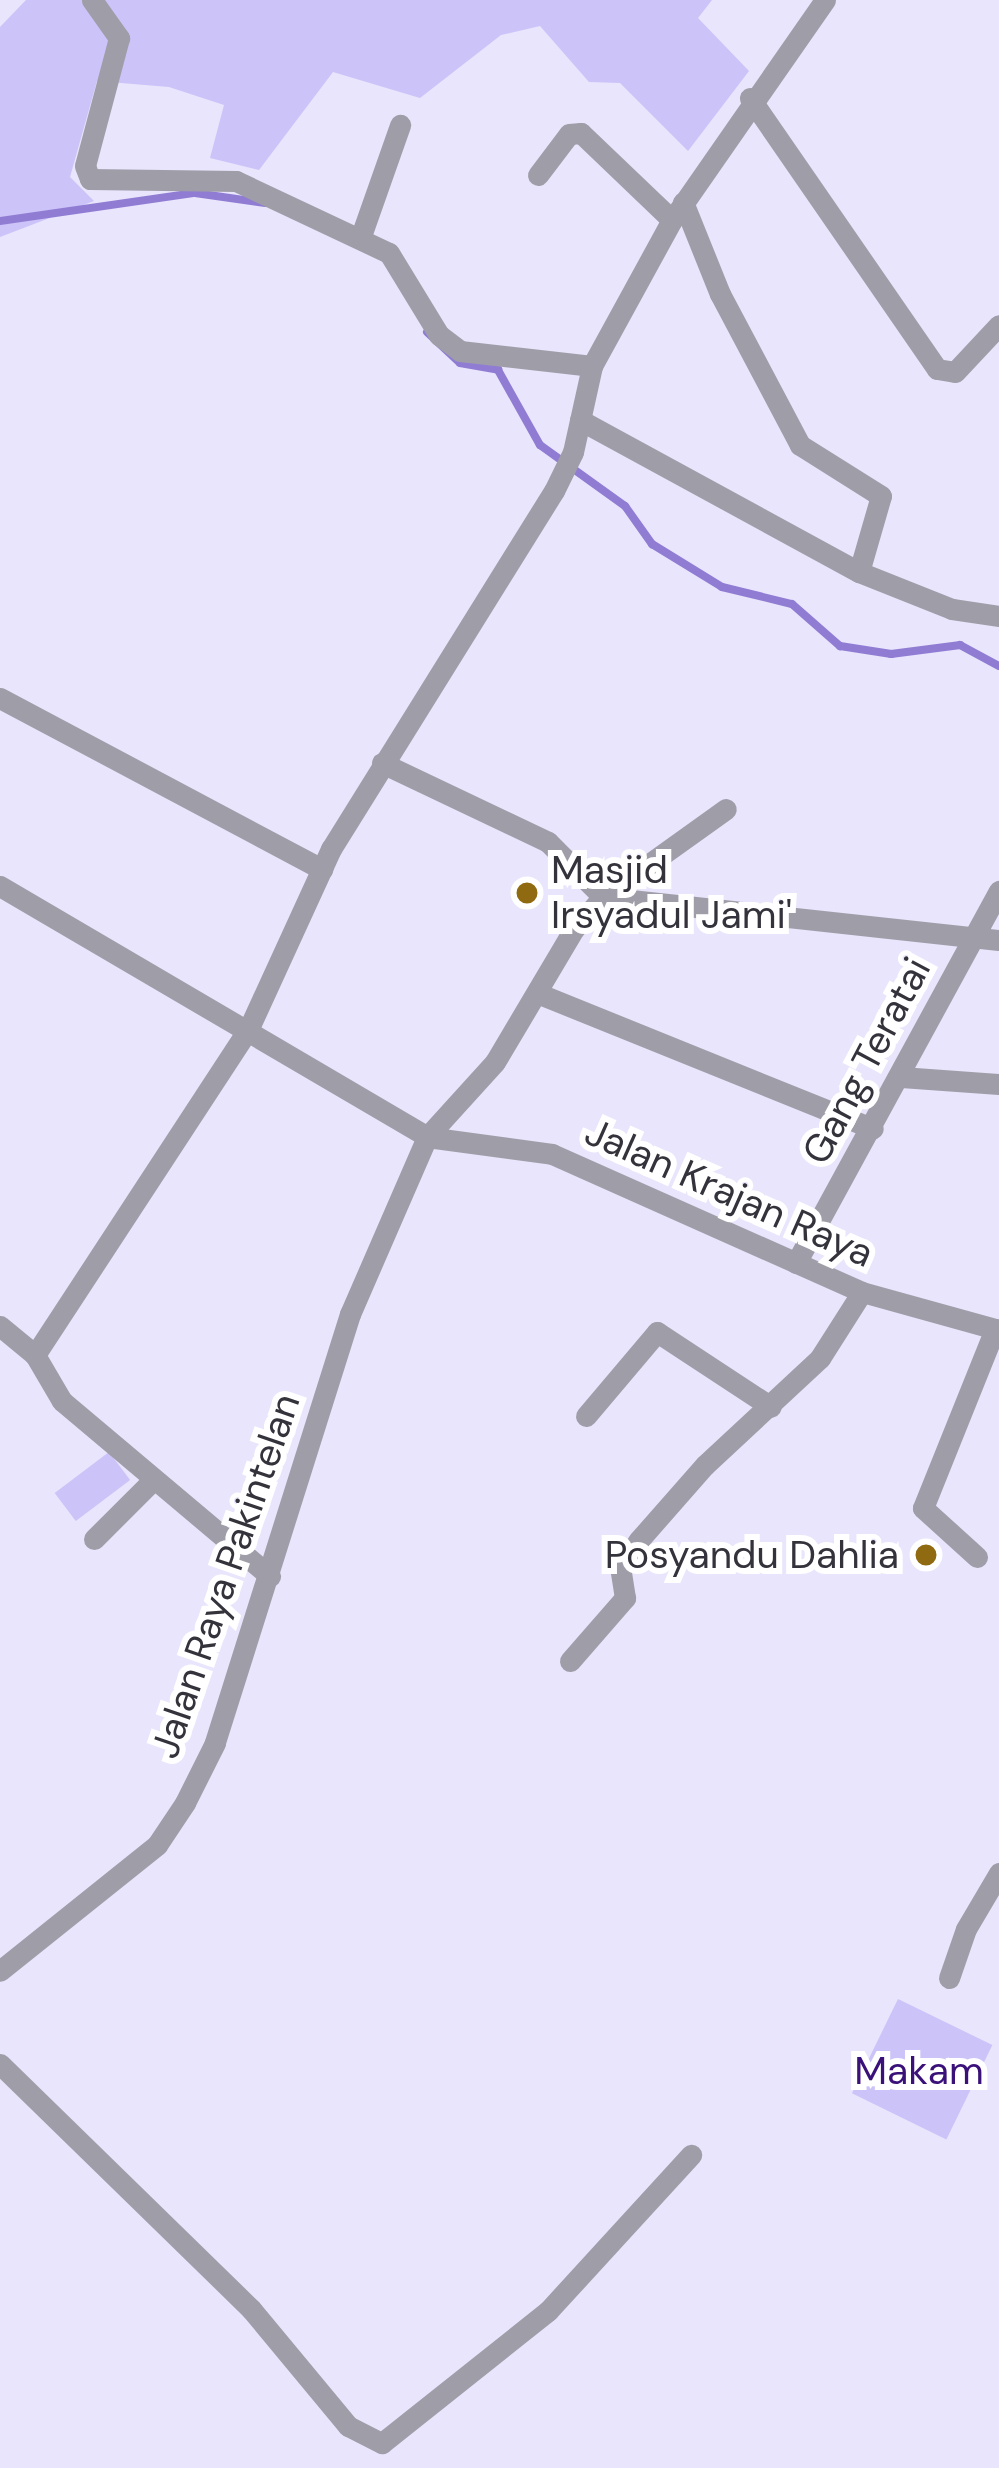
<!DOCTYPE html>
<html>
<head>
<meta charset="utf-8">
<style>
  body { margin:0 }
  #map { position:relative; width:999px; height:2468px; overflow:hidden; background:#e8e5fc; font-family:"DM Sans",sans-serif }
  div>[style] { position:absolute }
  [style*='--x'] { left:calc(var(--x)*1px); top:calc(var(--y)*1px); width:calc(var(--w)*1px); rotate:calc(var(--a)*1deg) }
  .green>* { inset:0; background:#ccc3f9; transform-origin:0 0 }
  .stream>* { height:8px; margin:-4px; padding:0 4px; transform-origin:4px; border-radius:4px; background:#907cd3 }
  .minor>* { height:21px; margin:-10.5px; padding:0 10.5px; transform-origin:10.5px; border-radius:10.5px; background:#9f9ea8 }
  .dots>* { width:33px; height:33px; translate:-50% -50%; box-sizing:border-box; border:6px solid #fff; border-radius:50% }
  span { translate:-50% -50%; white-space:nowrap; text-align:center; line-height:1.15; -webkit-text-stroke:12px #fff; paint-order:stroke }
  .poi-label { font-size:39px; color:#34323b }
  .left { translate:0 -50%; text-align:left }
  .right { translate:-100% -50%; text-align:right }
  .street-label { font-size:39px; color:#34323b }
  .park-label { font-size:39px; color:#3a1079 }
</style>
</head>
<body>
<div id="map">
  <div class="green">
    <div style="clip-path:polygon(26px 0,712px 0,698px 18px,749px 71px,688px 151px,620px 83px,589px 82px,540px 26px,501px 35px,420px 98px,333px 72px,259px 170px,210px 158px,224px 105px,169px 87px,97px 81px,70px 177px,94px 201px,0 237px,0 27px)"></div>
    <div style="left:109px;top:1452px;width:35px;height:68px;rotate:53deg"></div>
    <div style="left:898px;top:1999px;width:105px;height:105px;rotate:26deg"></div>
  </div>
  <div class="stream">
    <div style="--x:0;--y:221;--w:197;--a:-8.2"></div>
    <div style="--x:195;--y:193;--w:71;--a:8.1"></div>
    <div style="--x:427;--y:332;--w:45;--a:43.2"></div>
    <div style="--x:460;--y:363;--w:39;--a:10"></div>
    <div style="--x:498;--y:370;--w:86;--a:60.8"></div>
    <div style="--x:540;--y:445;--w:105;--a:35.7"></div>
    <div style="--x:625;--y:506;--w:47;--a:54.6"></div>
    <div style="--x:652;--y:544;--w:82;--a:31.6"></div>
    <div style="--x:722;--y:587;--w:72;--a:13.7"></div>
    <div style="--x:792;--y:604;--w:64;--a:41.2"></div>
    <div style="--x:840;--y:646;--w:52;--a:8.9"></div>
    <div style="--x:891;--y:654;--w:70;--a:-7.4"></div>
    <div style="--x:960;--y:645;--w:44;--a:28.3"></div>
  </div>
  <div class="minor">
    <div style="--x:92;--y:0;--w:47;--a:54.6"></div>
    <div style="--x:119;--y:38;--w:132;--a:104.9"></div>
    <div style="--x:85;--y:166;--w:14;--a:69"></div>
    <div style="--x:90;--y:179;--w:146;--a:0.8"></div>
    <div style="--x:236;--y:181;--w:169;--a:25.2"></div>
    <div style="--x:389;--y:253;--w:96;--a:58.6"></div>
    <div style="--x:439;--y:335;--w:26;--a:37"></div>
    <div style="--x:460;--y:351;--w:133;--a:6.5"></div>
    <div style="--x:750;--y:98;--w:329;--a:55.4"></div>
    <div style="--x:937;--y:369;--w:18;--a:9"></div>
    <div style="--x:955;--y:372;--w:64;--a:-46.9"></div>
    <div style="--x:538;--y:175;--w:51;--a:-52.9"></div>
    <div style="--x:569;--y:134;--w:12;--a:-5"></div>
    <div style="--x:581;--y:133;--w:126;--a:43.7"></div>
    <div style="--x:361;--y:236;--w:118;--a:-70.6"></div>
    <div style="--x:580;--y:420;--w:318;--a:28.6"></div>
    <div style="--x:859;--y:572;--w:79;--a:-73.9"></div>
    <div style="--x:881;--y:496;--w:96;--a:-147.8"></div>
    <div style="--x:800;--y:445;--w:171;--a:-117.9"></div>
    <div style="--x:720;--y:294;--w:99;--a:-111.9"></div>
    <div style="--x:859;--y:572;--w:100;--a:21.7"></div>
    <div style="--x:952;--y:609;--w:48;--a:8.5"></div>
    <div style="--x:0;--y:698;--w:365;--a:28"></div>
    <div style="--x:382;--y:763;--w:184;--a:25.4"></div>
    <div style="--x:548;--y:842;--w:78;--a:45"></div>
    <div style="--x:603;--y:897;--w:398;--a:6.2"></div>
    <div style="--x:0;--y:886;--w:495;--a:30.4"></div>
    <div style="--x:427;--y:1137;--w:193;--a:113.5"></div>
    <div style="--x:350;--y:1314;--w:450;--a:107.5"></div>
    <div style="--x:215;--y:1743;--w:67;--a:116.6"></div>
    <div style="--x:185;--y:1803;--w:50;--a:123.7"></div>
    <div style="--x:157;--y:1845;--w:201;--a:141.3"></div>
    <div style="--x:537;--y:993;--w:362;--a:22"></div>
    <div style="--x:901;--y:1077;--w:98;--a:4.1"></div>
    <div style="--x:427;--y:1137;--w:126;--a:7.7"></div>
    <div style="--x:552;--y:1154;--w:339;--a:24"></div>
    <div style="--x:862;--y:1292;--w:142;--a:15.5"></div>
    <div style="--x:427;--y:1137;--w:101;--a:-47.8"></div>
    <div style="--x:495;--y:1062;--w:155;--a:-59.3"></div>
    <div style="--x:574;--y:929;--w:43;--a:-47.8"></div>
    <div style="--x:603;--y:897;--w:151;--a:-35.6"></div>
    <div style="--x:796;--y:1263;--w:424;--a:-61.4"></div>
    <div style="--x:0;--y:1326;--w:45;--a:39.6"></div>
    <div style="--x:35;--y:1355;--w:53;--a:59.6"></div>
    <div style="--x:62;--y:1401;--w:272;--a:40.1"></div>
    <div style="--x:35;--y:1355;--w:391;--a:-56.8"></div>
    <div style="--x:249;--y:1028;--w:197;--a:-65.4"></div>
    <div style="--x:331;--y:849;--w:422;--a:-58.1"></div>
    <div style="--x:554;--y:491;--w:43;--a:-64"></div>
    <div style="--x:573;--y:452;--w:88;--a:-77.5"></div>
    <div style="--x:592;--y:366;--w:166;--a:-61.3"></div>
    <div style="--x:672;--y:220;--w:268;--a:-55.2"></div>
    <div style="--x:586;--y:1416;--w:110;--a:-49.8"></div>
    <div style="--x:657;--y:1332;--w:136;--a:33.3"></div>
    <div style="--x:94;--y:1539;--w:83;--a:-45"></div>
    <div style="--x:977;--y:1557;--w:73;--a:-137.8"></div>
    <div style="--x:923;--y:1508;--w:193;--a:-68.1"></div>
    <div style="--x:570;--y:1661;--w:84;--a:-48.9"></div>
    <div style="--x:625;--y:1598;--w:31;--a:-99"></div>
    <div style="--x:620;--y:1567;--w:33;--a:-55"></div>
    <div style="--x:639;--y:1540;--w:100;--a:-48.7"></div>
    <div style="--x:705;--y:1465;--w:157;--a:-42.9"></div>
    <div style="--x:820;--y:1358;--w:78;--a:-57.5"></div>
    <div style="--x:949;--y:1978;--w:52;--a:-70.9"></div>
    <div style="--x:966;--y:1929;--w:65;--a:-59.5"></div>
    <div style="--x:0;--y:2064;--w:351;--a:44.3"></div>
    <div style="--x:251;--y:2309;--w:152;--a:50.3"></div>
    <div style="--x:348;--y:2426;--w:38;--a:27"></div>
    <div style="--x:382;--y:2443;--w:212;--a:-38.5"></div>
    <div style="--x:548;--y:2311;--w:212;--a:-47.5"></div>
  </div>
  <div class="dots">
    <div style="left:527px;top:893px;background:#906a10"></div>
    <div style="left:926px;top:1555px;background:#906a10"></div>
  </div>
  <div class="poi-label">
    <span class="left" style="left:551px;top:893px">Masjid<br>Irsyadul Jami'</span>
    <span class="right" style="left:899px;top:1555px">Posyandu Dahlia</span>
  </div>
  <div class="street-label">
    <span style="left:867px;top:1061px;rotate:-62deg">Gang Teratai</span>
    <span style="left:729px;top:1193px;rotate:24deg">Jalan Krajan Raya</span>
    <span style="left:226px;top:1576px;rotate:-71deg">Jalan Raya Pakintelan</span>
  </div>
  <div class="park-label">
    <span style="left:919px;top:2071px">Makam</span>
  </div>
</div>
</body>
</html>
